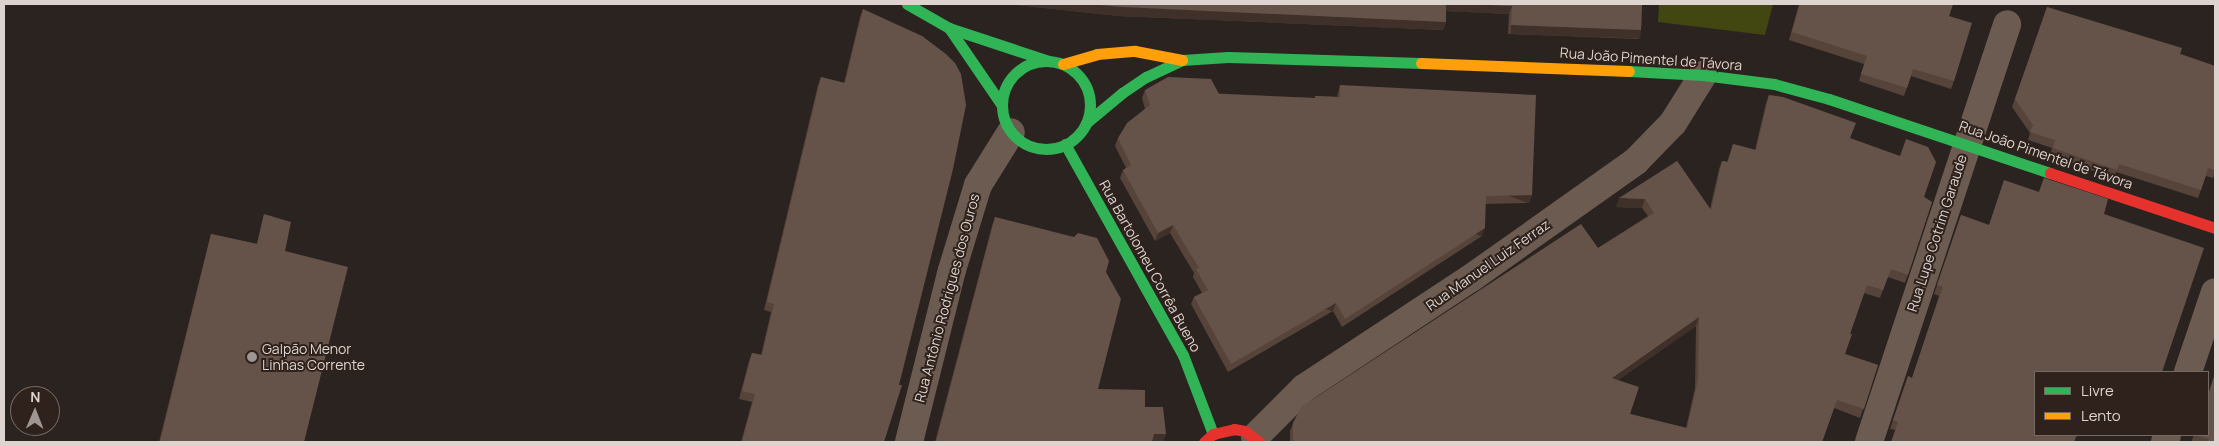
<!DOCTYPE html>
<html>
<head>
<meta charset="utf-8">
<style>
  body { margin:0 }
  #map { position:relative; width:2219px; height:446px; overflow:hidden; background:#2b2320; font-family:Manrope,sans-serif }
  div>[style] { position:absolute }
  [style*='--x'] { left:calc(var(--x)*1px); top:calc(var(--y)*1px); width:calc(var(--w)*1px); rotate:calc(var(--a)*1deg) }
  .green>* { inset:0; background:#424712 }
  .street>* { height:28px; margin:-14px; padding:0 14px; transform-origin:14px; border-radius:14px; background:#6c5b50 }
  .fast>* { height:11px; margin:-5.5px; padding:0 5.5px; transform-origin:5.5px; border-radius:5.5px; background:#30b455 }
  .fast>.ring { margin:-5.5px; padding:0; box-sizing:content-box; background:none; border:11px solid #30b455; border-radius:50% }
  .slow>* { height:11px; margin:-5.5px; padding:0 5.5px; transform-origin:5.5px; border-radius:5.5px; background:#ff9f0a }
  .jam>* { height:11px; margin:-5.5px; padding:0 5.5px; transform-origin:5.5px; border-radius:5.5px; background:#e5322d }
  .wall>* { inset:0; background:#56433a }
  .shaded-wall>* { inset:0; background:#3f3029; transform-origin:0 0 }
  .building>* { inset:0; background:#65534a }
  .dots>* { width:14px; height:14px; translate:-50% -50%; box-sizing:border-box; border:2px solid #2f221c; border-radius:50% }
  span { translate:-50% -50%; white-space:nowrap; text-align:center; line-height:1.15; -webkit-text-stroke:4px #2f221c; paint-order:stroke }
  .street-label { font-size:14px; color:#ddd4d0 }
  .poi-label { font-size:14px; color:#ddd4d0 }
  .left { translate:0 -50%; text-align:left }
  .frame { position:absolute; inset:0; border:5px solid #ddd4d0; pointer-events:none }
  .legend { position:absolute; left:2034px; top:371px; width:175px; height:65px; box-sizing:border-box; background:#2f221c; border:1px solid #756964; margin:0; padding:6px 9px; list-style:none; font-size:15px; color:#ddd4d0 }
  .legend li { display:flex; align-items:center; gap:10px; height:25px }
  .legend b { width:25px; border:1px solid #756964 }
  .north { position:absolute; left:10px; top:386px; width:50px; height:50px; box-sizing:border-box; background:#2f221c; border:1px solid #756964; border-radius:50%; rotate:1deg; font-size:14px; font-weight:700; line-height:20px; text-align:center; color:#ddd4d0 }
  .north::after { content:''; display:block; margin:auto; width:18px; height:22px; background:#9f9692; clip-path:polygon(50% 0,100% 100%,50% 72%,0 100%) }
</style>
</head>
<body>
<div id="map">
  <div class="green">
    <div style="clip-path:polygon(1659px 4px,1773px 4px,1765px 35px,1658px 22px)"></div>
  </div>
  <div class="street">
    <div style="--x:2188;--y:372;--w:84;--a:-71.4"></div>
    <div style="--x:1255;--y:437;--w:69;--a:-45"></div>
    <div style="--x:1304;--y:388;--w:200;--a:-33.4"></div>
    <div style="--x:1471;--y:278;--w:202;--a:-35.3"></div>
    <div style="--x:1636;--y:161;--w:53;--a:-45.8"></div>
    <div style="--x:1673;--y:123;--w:57;--a:-58"></div>
    <div style="--x:909;--y:442;--w:177;--a:-76"></div>
    <div style="--x:952;--y:270;--w:89;--a:-73"></div>
    <div style="--x:978;--y:185;--w:62;--a:-58.1"></div>
    <div style="--x:1869;--y:442;--w:440;--a:-71.7"></div>
    <div style="--x:2165;--y:442;--w:7;--a:-74"></div>
  </div>
  <div class="fast">
    <div style="--x:907;--y:4;--w:48;--a:29.7"></div>
    <div style="--x:949;--y:28;--w:105;--a:18.3"></div>
    <div style="--x:949;--y:28;--w:92;--a:55.6"></div>
    <div class="ring" style="left:1002px;top:61px;width:77px;height:77px"></div>
    <div style="--x:1629;--y:71;--w:74;--a:3.1"></div>
    <div style="--x:1703;--y:75;--w:72;--a:7.2"></div>
    <div style="--x:1774;--y:84;--w:57;--a:15.3"></div>
    <div style="--x:1829;--y:99;--w:233;--a:18.5"></div>
    <div style="--x:1086;--y:123;--w:47;--a:-39.8"></div>
    <div style="--x:1122;--y:93;--w:29;--a:-34"></div>
    <div style="--x:1146;--y:77;--w:40;--a:-25"></div>
    <div style="--x:1182;--y:60;--w:46;--a:-3.7"></div>
    <div style="--x:1228;--y:57;--w:193;--a:1.8"></div>
    <div style="--x:1065;--y:144;--w:242;--a:60.8"></div>
    <div style="--x:1183;--y:355;--w:85;--a:69.2"></div>
  </div>
  <div class="slow">
    <div style="--x:1421;--y:63;--w:208;--a:2.2"></div>
    <div style="--x:1063;--y:64;--w:35;--a:-16"></div>
    <div style="--x:1097;--y:54;--w:38;--a:-5"></div>
    <div style="--x:1135;--y:51;--w:48;--a:10.8"></div>
  </div>
  <div class="jam">
    <div style="--x:2050;--y:173;--w:174;--a:18.4"></div>
    <div style="--x:1204;--y:442;--w:12;--a:-42"></div>
    <div style="--x:1213;--y:434;--w:22;--a:-13"></div>
    <div style="--x:1234;--y:429;--w:11;--a:10"></div>
    <div style="--x:1245;--y:431;--w:18;--a:38"></div>
  </div>
  <div class="wall">
    <div style="clip-path:polygon(1008px 4px,1642px 4px,1641px 30px,1638px 39px,1508px 34px,1509px 14px,1446px 11px,1446px 22px,1443px 30px,1119px 16px,1015px 5px)"></div>
    <div style="clip-path:polygon(1799px 4px,1953px 4px,1949px 16px,1954px 81px,1951px 89px,1911px 76px,1904px 96px,1859px 81px,1864px 64px,1789px 40px)"></div>
    <div style="clip-path:polygon(2047px 7px,2215px 66px,2215px 176px,2214px 175px,2213px 178px,2206px 176px,2198px 198px,2116px 172px,2114px 178px,2050px 156px,2052px 148px,2028px 140px,2030px 133px,2012px 107px)"></div>
    <div style="clip-path:polygon(863px 9px,884px 442px,741px 442px,752px 402px,739px 399px,749px 361px,752px 353px,761px 355px,771px 312px,764px 310px,818px 85px,821px 77px,844px 83px,860px 17px)"></div>
    <div style="clip-path:polygon(1340px 85px,1532px 195px,1529px 203px,1485px 204px,1482px 236px,1342px 327px,1333px 311px,1228px 372px,1191px 304px,1194px 297px,1202px 293px,1193px 277px,1194px 273px,1170px 233px,1155px 241px,1120px 178px,1123px 170px,1126px 168px,1115px 146px,1118px 138px,1145px 109px,1142px 98px,1145px 90px,1315px 98px,1315px 96px,1337px 97px)"></div>
    <div style="clip-path:polygon(evenodd,1769px 95px,1850px 138px,1924px 197px,1932px 202px,1905px 283px,1888px 277px,1880px 298px,1864px 293px,1850px 334px,1845px 354px,1878px 365px,1860px 418px,1834px 408px,1822px 442px,1290px 442px,1290px 431px,1293px 423px,1598px 248px,1648px 216px,1642px 208px,1616px 207px,1677px 161px,1710px 209px,1719px 169px,1722px 161px,1727px 162px,1733px 144px,1755px 150px,1766px 103px,1769px 95px,1696px 326px,1695px 388px,1686px 428px,1630px 414px,1618px 380px,1696px 326px)"></div>
    <div style="clip-path:polygon(2044px 178px,2108px 199px,1895px 430px,1890px 429px,1908px 376px,1912px 378px,1930px 324px,1939px 296px,1934px 294px,1961px 215px,1989px 225px,2039px 192px)"></div>
    <div style="clip-path:polygon(264px 214px,285px 251px,304px 442px,159px 442px,211px 234px,257px 244px)"></div>
    <div style="clip-path:polygon(995px 217px,1106px 272px,1098px 389px,1145px 407px,1166px 434px,1163px 442px,935px 442px,992px 226px)"></div>
    <div style="clip-path:polygon(2194px 435px,2208px 435px,2215px 442px,2191px 442px)"></div>
  </div>
  <div class="shaded-wall">
    <div style="clip-path:polygon(1015px 4px,1088px 4px,1446px 22px,1443px 30px,1119px 16px,1015px 5px)"></div>
    <div style="clip-path:polygon(1446px 4px,1468px 4px,1512px 6px,1509px 14px,1443px 11px)"></div>
    <div style="left:1511px;top:25px;width:130px;height:9px;rotate:2deg"></div>
    <div style="left:1532px;top:195px;width:9px;height:46px;rotate:111deg"></div>
    <div style="clip-path:polygon(1619px 198px,1645px 199px,1642px 208px,1616px 207px)"></div>
    <div style="clip-path:polygon(1173px 225px,1170px 233px,1155px 241px,1158px 233px)"></div>
    <div style="left:1485px;top:228px;width:9px;height:167px;rotate:111deg"></div>
    <div style="left:1336px;top:303px;width:9px;height:121px;rotate:111deg"></div>
    <div style="clip-path:polygon(1699px 317px,1696px 326px,1609px 386px,1612px 378px)"></div>
    <div style="clip-path:polygon(1154px 434px,1166px 434px,1163px 442px,1151px 442px)"></div>
  </div>
  <div class="building">
    <div style="clip-path:polygon(1088px 4px,1446px 4px,1446px 22px,1123px 7px)"></div>
    <div style="clip-path:polygon(1468px 4px,1642px 4px,1641px 30px,1511px 25px,1512px 6px)"></div>
    <div style="clip-path:polygon(1800px 4px,1953px 4px,1949px 16px,1972px 23px,1954px 81px,1913px 69px,1907px 88px,1861px 74px,1867px 56px,1792px 32px)"></div>
    <div style="clip-path:polygon(2047px 7px,2182px 48px,2180px 54px,2215px 66px,2215px 170px,2208px 168px,2201px 190px,2119px 164px,2117px 170px,2053px 148px,2055px 140px,2030px 132px,2033px 125px,2015px 99px)"></div>
    <div style="clip-path:polygon(863px 9px,922px 36px,946px 54px,955px 63px,961px 74px,966px 105px,953px 169px,899px 385px,902px 385px,884px 442px,742px 442px,755px 394px,742px 391px,752px 353px,762px 355px,774px 304px,767px 302px,821px 77px,845px 83px)"></div>
    <div style="clip-path:polygon(1168px 77px,1211px 79px,1219px 94px,1315px 98px,1315px 96px,1340px 97px,1340px 85px,1536px 95px,1532px 195px,1486px 196px,1485px 228px,1345px 319px,1336px 303px,1231px 364px,1194px 297px,1208px 290px,1196px 269px,1199px 268px,1173px 225px,1158px 233px,1123px 170px,1131px 165px,1118px 138px,1127px 123px,1150px 105px,1145px 90px)"></div>
    <div style="clip-path:polygon(evenodd,1769px 95px,1783px 97px,1856px 123px,1850px 138px,1900px 156px,1906px 139px,1928px 147px,1936px 162px,1924px 197px,1932px 202px,1908px 275px,1891px 269px,1883px 290px,1867px 285px,1850px 334px,1852px 334px,1845px 354px,1878px 365px,1864px 409px,1837px 400px,1822px 442px,1295px 442px,1293px 439px,1293px 423px,1301px 407px,1581px 224px,1598px 248px,1654px 213px,1645px 199px,1619px 198px,1677px 161px,1711px 210px,1722px 161px,1728px 162px,1733px 144px,1756px 150px,1769px 95px,1699px 317px,1698px 380px,1687px 428px,1630px 414px,1639px 387px,1612px 378px,1699px 317px)"></div>
    <div style="clip-path:polygon(2044px 178px,2108px 199px,2104px 214px,2204px 248px,2162px 372px,2035px 372px,2035px 435px,2077px 435px,2074px 442px,1891px 442px,1898px 422px,1893px 420px,1908px 376px,1912px 378px,1933px 315px,1943px 287px,1937px 285px,1961px 215px,1989px 225px,2004px 180px,2039px 192px)"></div>
    <div style="clip-path:polygon(264px 214px,291px 222px,285px 251px,348px 267px,304px 442px,160px 442px,211px 234px,257px 244px)"></div>
    <div style="clip-path:polygon(995px 217px,1074px 237px,1078px 233px,1097px 238px,1109px 261px,1106px 272px,1121px 299px,1098px 389px,1145px 390px,1145px 407px,1163px 407px,1166px 434px,1154px 434px,1152px 442px,936px 442px)"></div>
    <div style="clip-path:polygon(2215px 373px,2215px 442px,2207px 442px,2209px 439px,2197px 435px,2208px 435px,2208px 395px)"></div>
  </div>
  <div class="dots">
    <div style="left:252px;top:357px;background:#9f9692"></div>
  </div>
  <div class="street-label">
    <span style="left:1651px;top:59px;rotate:4deg">Rua João Pimentel de Távora</span>
    <span style="left:2046px;top:155px;rotate:19deg">Rua João Pimentel de Távora</span>
    <span style="left:1937px;top:233px;rotate:-72deg">Rua Lupe Cotrim Garaude</span>
    <span style="left:1488px;top:265px;rotate:-35deg">Rua Manuel Luiz Ferraz</span>
    <span style="left:1150px;top:266px;rotate:61deg">Rua Bartolomeu Corrêa Bueno</span>
    <span style="left:947px;top:298px;rotate:-75deg">Rua Antônio Rodrigues dos Ouros</span>
  </div>
  <div class="poi-label">
    <span class="left" style="left:262px;top:357px">Galpão Menor<br>Linhas Corrente</span>
  </div>
  <div class="frame"></div>
  <ul class="legend">
  <li><b style="height:6px;background:#30b455"></b>Livre</li>
  <li><b style="height:6px;background:#ff9f0a"></b>Lento</li>
  </ul>
  <div class="north">N</div>
</div>
</body>
</html>
